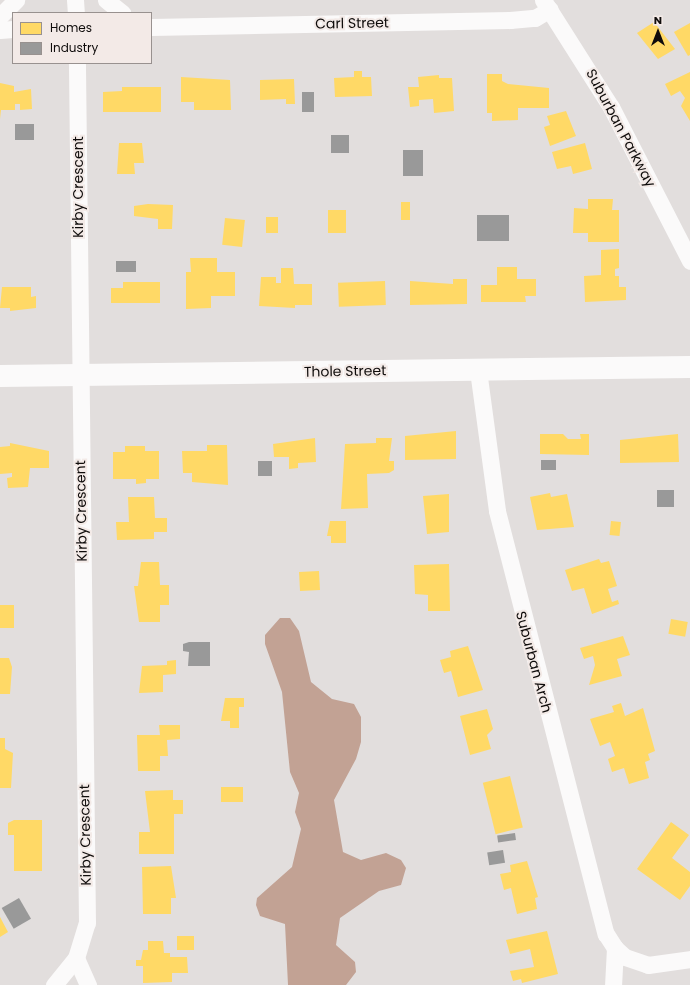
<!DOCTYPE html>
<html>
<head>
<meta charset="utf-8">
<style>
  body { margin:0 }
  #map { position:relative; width:690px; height:985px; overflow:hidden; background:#e2dedd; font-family:Poppins,sans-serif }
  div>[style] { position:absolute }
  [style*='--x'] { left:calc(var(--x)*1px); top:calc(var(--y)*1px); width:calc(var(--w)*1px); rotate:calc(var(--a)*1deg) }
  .water>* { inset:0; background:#c2a294 }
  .homes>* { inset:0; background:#ffd966; transform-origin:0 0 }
  .industry>* { inset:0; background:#999; transform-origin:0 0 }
  .street>* { height:17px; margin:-8.5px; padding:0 8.5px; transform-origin:8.5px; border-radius:8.5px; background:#fbfafa }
  .secondary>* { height:22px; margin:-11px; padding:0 11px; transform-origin:11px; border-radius:11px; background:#fbfafa }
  span { translate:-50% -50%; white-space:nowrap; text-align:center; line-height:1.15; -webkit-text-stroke:4px #f3eae7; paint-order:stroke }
  .street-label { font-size:14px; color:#0f0c0b }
  .legend { position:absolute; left:12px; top:12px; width:140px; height:52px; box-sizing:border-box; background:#f3eae7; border:1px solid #98918f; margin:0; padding:5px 7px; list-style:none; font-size:12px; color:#0f0c0b }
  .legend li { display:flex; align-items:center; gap:8px; height:20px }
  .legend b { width:20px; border:1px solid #98918f }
  .north { position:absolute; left:638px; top:12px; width:40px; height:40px; -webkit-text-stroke:3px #f3eae7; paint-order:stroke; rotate:0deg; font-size:11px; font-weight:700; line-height:16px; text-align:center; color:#0f0c0b }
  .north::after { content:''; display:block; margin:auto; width:14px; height:18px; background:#0f0c0b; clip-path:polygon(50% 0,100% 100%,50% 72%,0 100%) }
</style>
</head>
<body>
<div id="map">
  <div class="water">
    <div style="clip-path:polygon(280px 618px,290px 618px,299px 631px,311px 682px,332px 699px,354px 704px,361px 717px,361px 742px,356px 759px,334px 800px,343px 852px,361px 860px,386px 853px,401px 860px,406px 868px,401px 885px,379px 891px,340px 918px,336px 945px,355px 962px,356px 972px,346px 985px,288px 985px,285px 924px,260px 916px,256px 905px,257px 898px,292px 867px,301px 829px,295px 812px,299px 793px,290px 772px,282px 692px,265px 644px,265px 635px)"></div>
  </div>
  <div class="homes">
    <div style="clip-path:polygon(654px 22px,675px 49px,658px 59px,637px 33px)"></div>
    <div style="clip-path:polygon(690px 23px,690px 55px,688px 56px,674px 32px)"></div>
    <div style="clip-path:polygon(354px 71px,362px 71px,362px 77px,371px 77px,372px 96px,335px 97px,334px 78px,354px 77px)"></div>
    <div style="clip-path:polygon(690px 72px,690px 121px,681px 106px,685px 98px,680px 91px,671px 96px,665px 84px)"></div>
    <div style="clip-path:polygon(487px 74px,502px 74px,502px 81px,508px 84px,549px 88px,549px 108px,518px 108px,518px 120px,492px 121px,492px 113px,487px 113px)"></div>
    <div style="clip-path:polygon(439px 75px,439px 78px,452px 78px,454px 111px,434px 113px,433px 99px,419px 100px,419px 106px,410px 107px,408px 87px,419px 87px,418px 77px)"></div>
    <div style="clip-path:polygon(181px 77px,230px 80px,231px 110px,194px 110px,194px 102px,181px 102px)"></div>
    <div style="clip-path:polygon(294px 79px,295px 104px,286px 104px,286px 99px,260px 100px,260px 80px)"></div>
    <div style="clip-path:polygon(0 83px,14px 86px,14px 92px,31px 89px,32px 109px,20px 110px,20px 104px,15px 104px,15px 110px,1px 110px,0 119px)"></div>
    <div style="clip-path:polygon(122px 87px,161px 87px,161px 112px,103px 112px,103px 92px,122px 91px)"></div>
    <div style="clip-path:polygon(566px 111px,576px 136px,550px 146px,544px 127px,550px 125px,547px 116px)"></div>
    <div style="clip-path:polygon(119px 143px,142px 143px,144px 163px,134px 163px,135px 174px,117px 174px)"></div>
    <div style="clip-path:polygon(585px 143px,592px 169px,573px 174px,571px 166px,557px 169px,552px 152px)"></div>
    <div style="clip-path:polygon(588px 199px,613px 199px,612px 210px,619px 210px,619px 242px,588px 242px,588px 233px,573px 233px,574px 208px,588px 209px)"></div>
    <div style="left:401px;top:202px;width:9px;height:18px"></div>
    <div style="clip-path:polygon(148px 204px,173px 205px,172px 229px,158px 229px,158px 219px,134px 216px,134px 206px)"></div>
    <div style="left:328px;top:210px;width:18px;height:23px"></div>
    <div style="left:266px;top:217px;width:12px;height:16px"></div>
    <div style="left:225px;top:218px;width:20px;height:27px;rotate:6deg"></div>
    <div style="clip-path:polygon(619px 249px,619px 268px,615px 269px,615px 276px,619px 276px,619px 287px,626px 287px,626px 300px,585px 302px,584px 276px,601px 275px,601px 250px)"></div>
    <div style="clip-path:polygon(190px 258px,217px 258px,217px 272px,235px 272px,235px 296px,211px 296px,211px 308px,186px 309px,186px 272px,191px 272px)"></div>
    <div style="clip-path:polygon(497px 267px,517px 267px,517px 279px,536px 279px,536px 296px,525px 296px,526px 302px,481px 302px,481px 285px,497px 285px)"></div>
    <div style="clip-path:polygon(281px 268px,293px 268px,294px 284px,312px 284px,312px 305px,295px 305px,295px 308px,259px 306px,261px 277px,276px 277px,276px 283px,281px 283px)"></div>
    <div style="clip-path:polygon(453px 279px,467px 279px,467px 304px,410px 305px,410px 281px,453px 284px)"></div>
    <div style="left:385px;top:281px;width:24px;height:47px;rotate:88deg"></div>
    <div style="clip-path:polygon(123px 282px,160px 282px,160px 303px,111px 303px,111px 288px,123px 288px)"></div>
    <div style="clip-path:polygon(2px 287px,31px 287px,31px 297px,36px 296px,36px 308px,10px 311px,10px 308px,0 308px)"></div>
    <div style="clip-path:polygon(456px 431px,456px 459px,405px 460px,405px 436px)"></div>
    <div style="clip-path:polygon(540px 434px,563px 434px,568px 439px,581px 439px,580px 434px,589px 434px,589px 455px,540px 454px)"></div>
    <div style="clip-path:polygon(678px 434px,679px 462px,620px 463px,620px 440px)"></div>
    <div style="clip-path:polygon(315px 438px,316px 462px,298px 463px,298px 468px,289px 469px,289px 457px,274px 457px,273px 444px)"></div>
    <div style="clip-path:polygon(376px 438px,392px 438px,389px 461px,394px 461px,394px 470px,389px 473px,367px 474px,368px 508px,341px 509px,345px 444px,376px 443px)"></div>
    <div style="clip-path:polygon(10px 443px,49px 451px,49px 468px,30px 468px,28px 487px,8px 488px,7px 478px,12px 477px,12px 473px,0 474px,0 447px,10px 446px)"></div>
    <div style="clip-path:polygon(207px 445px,227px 445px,228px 485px,192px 482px,192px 473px,183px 473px,182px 451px,207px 451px)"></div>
    <div style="clip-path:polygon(125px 446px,145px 446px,145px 451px,159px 451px,159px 479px,146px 479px,146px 483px,136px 484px,136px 479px,113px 479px,113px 452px,125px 452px)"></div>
    <div style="clip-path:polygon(550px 493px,551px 497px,567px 494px,574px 527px,537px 530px,530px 497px)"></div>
    <div style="clip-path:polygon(449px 494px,449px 532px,427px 534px,423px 496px)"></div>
    <div style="clip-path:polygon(128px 497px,154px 497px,155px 518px,167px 518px,167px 532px,154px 532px,154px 539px,117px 540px,116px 522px,129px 522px)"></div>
    <div style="clip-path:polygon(330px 521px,346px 521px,346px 543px,331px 543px,331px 536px,327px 536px)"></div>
    <div style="left:611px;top:521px;width:10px;height:14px;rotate:6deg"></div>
    <div style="clip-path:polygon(599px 559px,601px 563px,609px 561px,617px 586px,608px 589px,612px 602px,618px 600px,619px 604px,592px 614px,584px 588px,572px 591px,565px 570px)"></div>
    <div style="clip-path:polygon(141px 562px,159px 562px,160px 585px,169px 585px,169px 605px,160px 605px,160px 622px,139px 622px,134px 586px,138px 586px)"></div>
    <div style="clip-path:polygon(449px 564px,450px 611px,428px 611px,428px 595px,415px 594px,414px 565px)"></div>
    <div style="left:319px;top:571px;width:19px;height:20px;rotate:87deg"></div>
    <div style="left:14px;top:605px;width:23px;height:14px;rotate:90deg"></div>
    <div style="left:671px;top:619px;width:17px;height:15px;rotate:10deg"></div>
    <div style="clip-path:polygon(623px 636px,630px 655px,617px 659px,622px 676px,589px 685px,595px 665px,593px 656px,584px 659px,580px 648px)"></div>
    <div style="clip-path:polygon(468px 646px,483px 690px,458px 697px,451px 671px,444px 673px,440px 660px,451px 657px,450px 651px)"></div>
    <div style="clip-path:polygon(0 658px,9px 658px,12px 667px,10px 694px,0 694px)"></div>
    <div style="clip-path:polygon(176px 660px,176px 674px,163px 675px,163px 692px,139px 693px,142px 666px,167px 665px,167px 661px)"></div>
    <div style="clip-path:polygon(225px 698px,244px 698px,244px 707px,239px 707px,239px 728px,230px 728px,230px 721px,221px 721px)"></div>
    <div style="clip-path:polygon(621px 703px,625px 716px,643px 708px,655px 751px,648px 754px,650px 760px,645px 762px,649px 778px,629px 784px,624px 768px,612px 772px,608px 759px,615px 756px,610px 742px,600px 746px,590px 719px,614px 712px,612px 706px)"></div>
    <div style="clip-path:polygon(487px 709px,493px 729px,487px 735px,491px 749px,470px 755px,460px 716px)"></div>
    <div style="clip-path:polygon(159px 725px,180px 725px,180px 739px,167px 740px,168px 756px,160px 756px,160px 771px,138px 771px,137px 735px,160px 735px)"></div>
    <div style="clip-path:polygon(0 738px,5px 738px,5px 749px,13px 753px,11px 788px,0 788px)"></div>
    <div style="left:510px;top:776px;width:53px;height:28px;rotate:76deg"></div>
    <div style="left:243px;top:787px;width:15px;height:22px;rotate:90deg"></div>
    <div style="clip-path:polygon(173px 790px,173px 800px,183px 800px,183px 814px,174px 814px,174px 854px,139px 854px,139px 832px,150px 832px,145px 791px)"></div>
    <div style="clip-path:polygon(14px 820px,42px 820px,42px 871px,14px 871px,14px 835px,8px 835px,8px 823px)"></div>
    <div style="clip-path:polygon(671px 822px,689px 835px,672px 858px,690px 872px,690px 886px,680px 900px,637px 869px)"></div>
    <div style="clip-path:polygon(527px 861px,538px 897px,535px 898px,537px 909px,517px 914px,511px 888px,504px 890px,500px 874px,511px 872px,510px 865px)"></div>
    <div style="clip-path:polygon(171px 866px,176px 898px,171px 898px,171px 914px,143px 914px,142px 867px)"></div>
    <div style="clip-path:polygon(0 917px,8px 932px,0 937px)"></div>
    <div style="clip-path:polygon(547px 931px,558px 974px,522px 983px,521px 979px,513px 981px,510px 971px,534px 967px,530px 949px,510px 954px,506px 940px)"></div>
    <div style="left:177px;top:936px;width:17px;height:14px"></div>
    <div style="clip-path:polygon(148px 941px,163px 941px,164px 953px,170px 953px,170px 957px,187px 957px,188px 973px,172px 973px,172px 982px,143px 983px,143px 966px,136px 966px,136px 960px,141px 960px,143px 950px,148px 950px)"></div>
  </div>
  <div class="industry">
    <div style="left:302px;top:92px;width:12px;height:20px"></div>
    <div style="left:15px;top:124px;width:19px;height:16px"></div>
    <div style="left:349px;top:135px;width:18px;height:18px;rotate:90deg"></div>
    <div style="left:403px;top:150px;width:20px;height:26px"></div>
    <div style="left:477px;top:215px;width:32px;height:26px"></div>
    <div style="left:116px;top:261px;width:20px;height:11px"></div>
    <div style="left:541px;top:460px;width:15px;height:10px"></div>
    <div style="left:272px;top:461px;width:15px;height:14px;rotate:90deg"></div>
    <div style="left:657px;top:490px;width:17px;height:17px"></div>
    <div style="clip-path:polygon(189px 642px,210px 642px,210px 666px,188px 666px,189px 652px,183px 651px,183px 644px)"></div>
    <div style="left:515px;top:833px;width:7px;height:18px;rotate:82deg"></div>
    <div style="left:503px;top:850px;width:13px;height:16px;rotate:81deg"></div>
    <div style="left:19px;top:898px;width:24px;height:20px;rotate:60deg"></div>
  </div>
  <div class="street">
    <div style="--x:75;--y:0;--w:13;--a:86"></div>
    <div style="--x:106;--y:0;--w:21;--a:39"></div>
    <div style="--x:543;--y:0;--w:127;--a:57.6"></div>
    <div style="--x:611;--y:107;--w:173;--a:62.8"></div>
    <div style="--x:0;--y:16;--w:23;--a:-45"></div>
    <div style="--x:151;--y:27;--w:359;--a:-1.1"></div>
    <div style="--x:510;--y:20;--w:25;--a:-5"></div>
    <div style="--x:535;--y:18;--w:17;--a:-31"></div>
    <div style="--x:0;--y:30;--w:13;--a:-4"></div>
    <div style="--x:478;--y:370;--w:142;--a:82.3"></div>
    <div style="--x:497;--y:511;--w:437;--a:75.6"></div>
    <div style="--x:606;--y:934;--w:17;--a:57"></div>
    <div style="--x:615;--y:948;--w:37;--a:93"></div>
    <div style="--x:615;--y:948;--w:13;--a:42"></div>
    <div style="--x:625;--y:957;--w:24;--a:19"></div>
    <div style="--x:648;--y:965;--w:42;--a:-8.1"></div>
    <div style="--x:76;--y:958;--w:30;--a:66"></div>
    <div style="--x:54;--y:985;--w:35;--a:-51"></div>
    <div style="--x:76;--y:958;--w:37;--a:-73"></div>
    <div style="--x:87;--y:923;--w:860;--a:-90.67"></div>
  </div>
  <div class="secondary">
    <div style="--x:0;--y:376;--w:690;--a:-0.75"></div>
  </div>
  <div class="street-label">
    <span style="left:352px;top:23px;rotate:-1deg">Carl Street</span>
    <span style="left:621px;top:128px;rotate:62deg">Suburban Parkway</span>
    <span style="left:78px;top:187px;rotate:-90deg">Kirby Crescent</span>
    <span style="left:345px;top:371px;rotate:-1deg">Thole Street</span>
    <span style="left:81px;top:511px;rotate:-91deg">Kirby Crescent</span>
    <span style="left:534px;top:662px;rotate:75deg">Suburban Arch</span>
    <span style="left:85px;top:835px;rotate:-91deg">Kirby Crescent</span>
  </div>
  <ul class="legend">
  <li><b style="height:11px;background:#ffd966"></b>Homes</li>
  <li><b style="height:11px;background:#999"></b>Industry</li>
  </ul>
  <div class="north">N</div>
</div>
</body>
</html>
